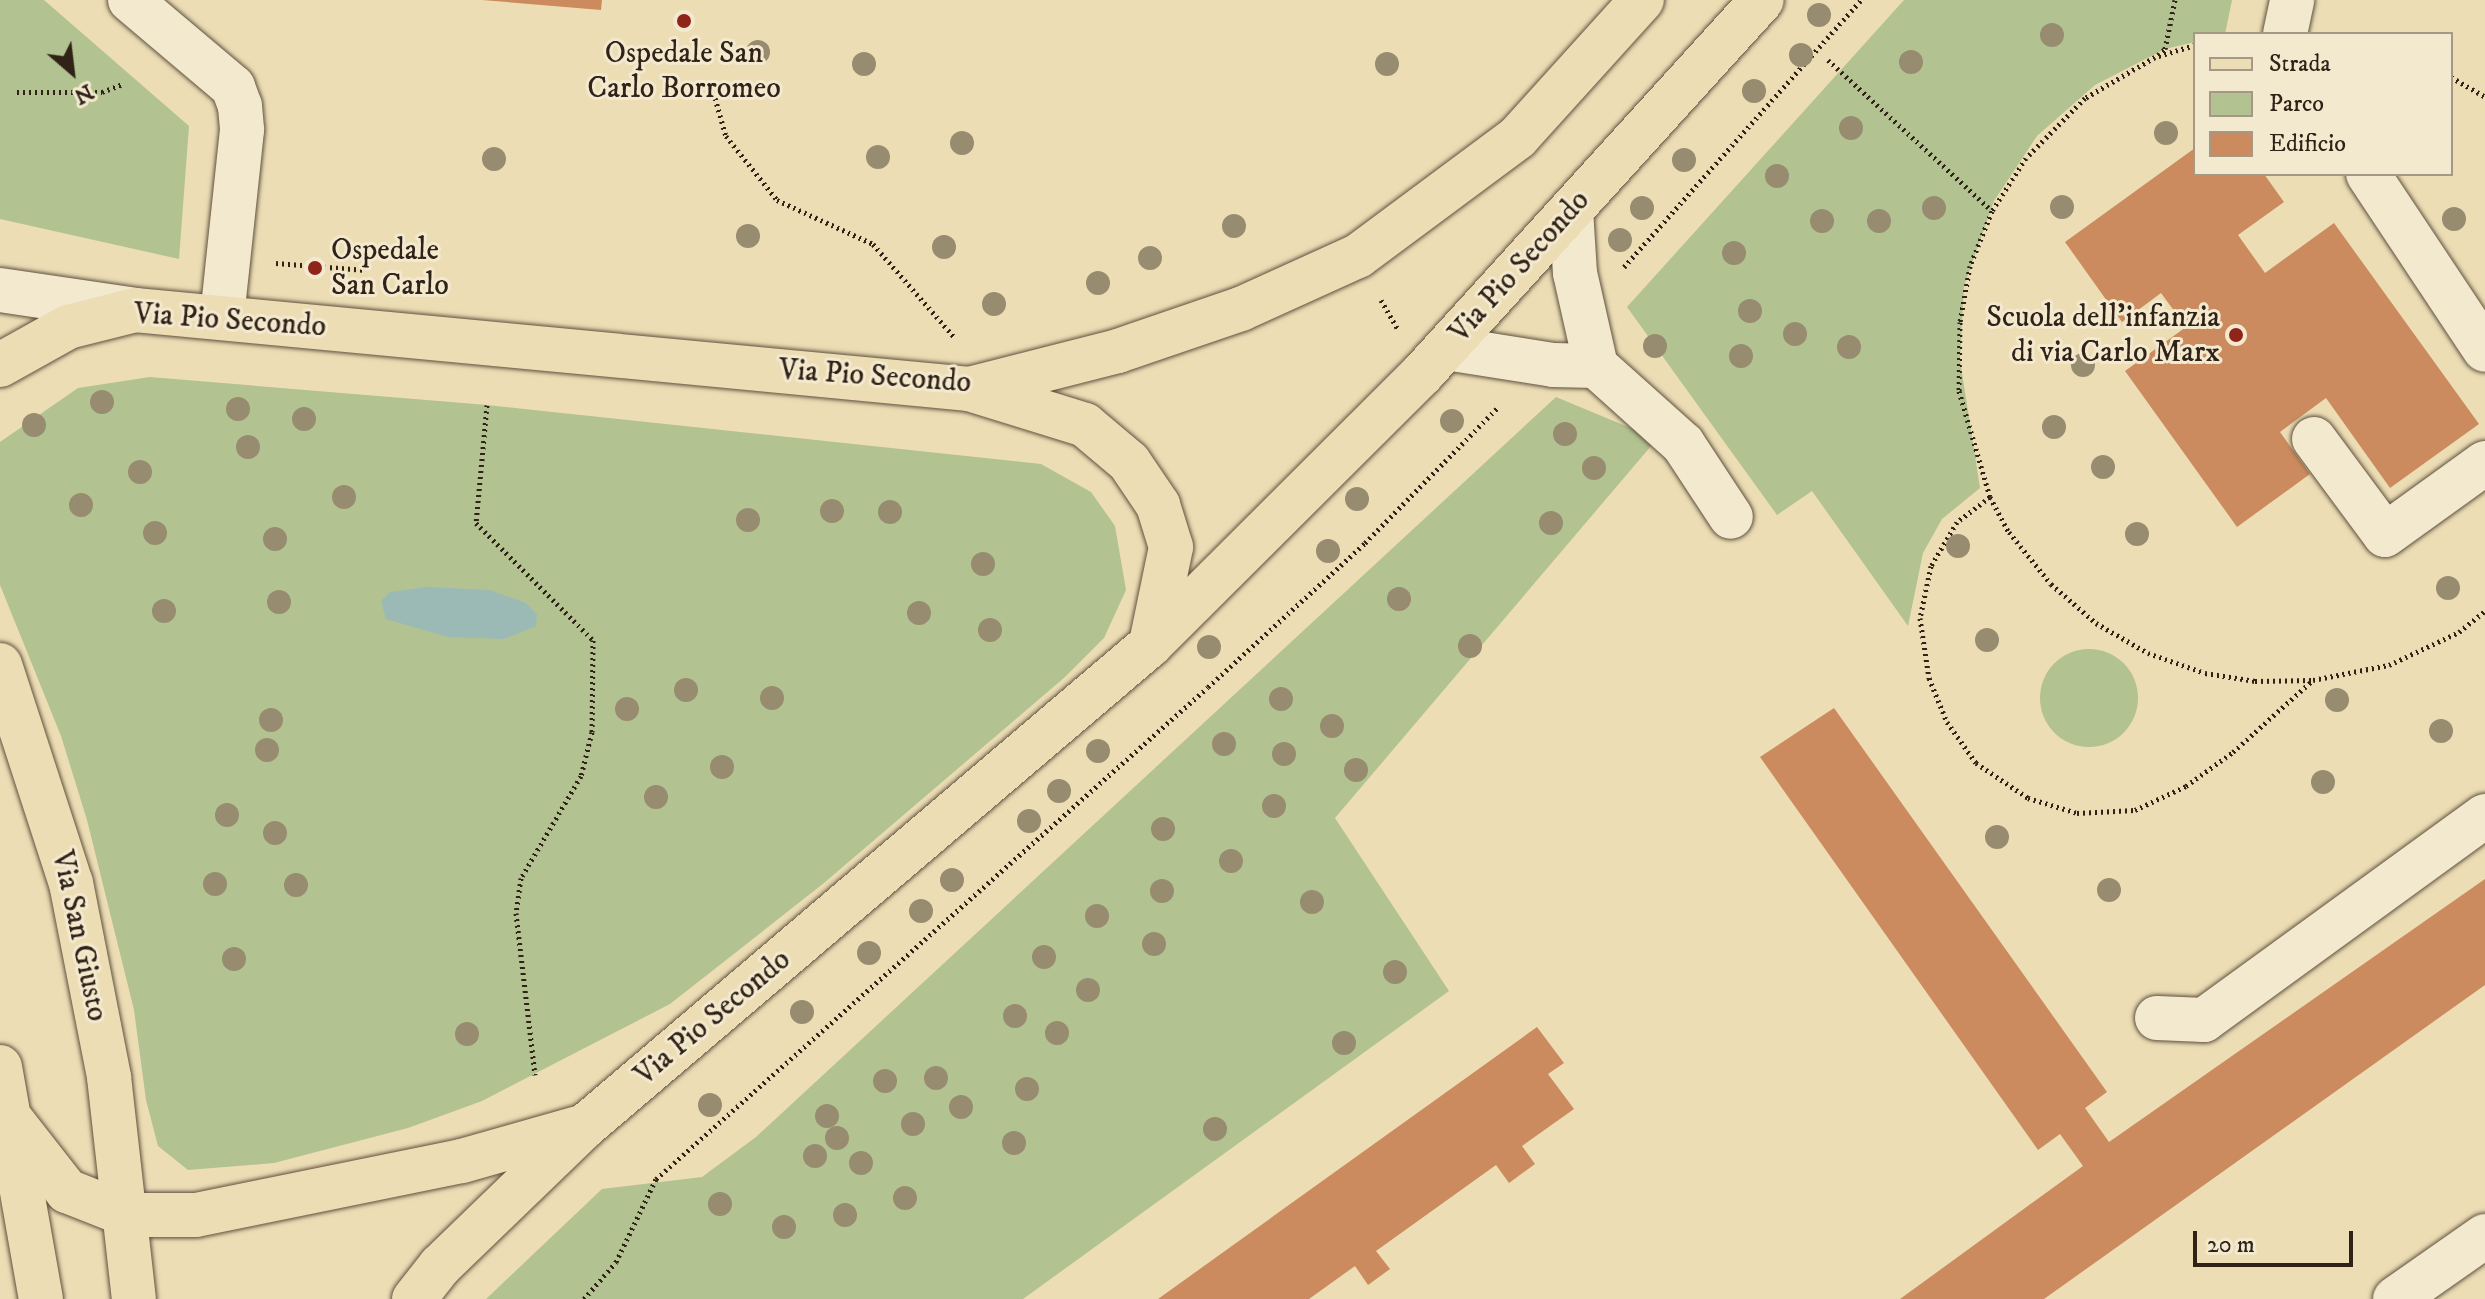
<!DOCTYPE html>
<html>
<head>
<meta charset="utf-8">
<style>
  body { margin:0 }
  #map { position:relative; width:2485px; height:1299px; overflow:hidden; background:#ecddb5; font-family:"IM FELL DW Pica",serif }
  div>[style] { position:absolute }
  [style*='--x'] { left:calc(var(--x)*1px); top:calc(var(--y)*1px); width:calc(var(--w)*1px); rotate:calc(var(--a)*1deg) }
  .green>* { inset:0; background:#b3c291 }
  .round { border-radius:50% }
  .water>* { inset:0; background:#9bbab6 }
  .building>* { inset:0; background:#cb8b5e }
  .path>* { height:5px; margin-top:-2.5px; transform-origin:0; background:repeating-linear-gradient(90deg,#302217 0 2px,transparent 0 6px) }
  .roads { filter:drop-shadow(0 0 2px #5f513e) drop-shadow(0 0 2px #5f513e) }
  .minor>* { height:44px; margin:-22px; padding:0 22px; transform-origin:22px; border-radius:22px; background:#f3e9cf }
  .major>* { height:44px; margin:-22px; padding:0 22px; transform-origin:22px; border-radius:22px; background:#ecddb5 }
  .trees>* { width:24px; height:24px; margin:-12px; border-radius:50%; background:#978c6f }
  .dots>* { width:22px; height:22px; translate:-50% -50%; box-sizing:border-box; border:4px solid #f3e9cf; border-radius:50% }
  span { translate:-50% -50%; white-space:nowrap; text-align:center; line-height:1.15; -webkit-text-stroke:6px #f3e9cf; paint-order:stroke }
  .poi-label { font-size:30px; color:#302217 }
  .left { translate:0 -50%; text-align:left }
  .right { translate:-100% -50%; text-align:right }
  .street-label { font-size:30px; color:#302217 }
  .legend { position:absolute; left:2193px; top:32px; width:260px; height:144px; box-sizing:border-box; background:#f3e9cf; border:2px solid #a59985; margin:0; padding:10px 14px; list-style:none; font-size:24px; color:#302217 }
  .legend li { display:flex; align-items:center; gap:16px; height:40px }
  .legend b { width:40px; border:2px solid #a59985 }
  .north { position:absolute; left:32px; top:32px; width:80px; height:80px; -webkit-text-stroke:6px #f3e9cf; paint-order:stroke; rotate:152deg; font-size:22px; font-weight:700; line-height:32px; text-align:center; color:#302217 }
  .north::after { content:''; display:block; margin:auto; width:28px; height:36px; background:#302217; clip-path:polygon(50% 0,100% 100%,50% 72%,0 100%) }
  .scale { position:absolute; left:2193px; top:1231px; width:160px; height:36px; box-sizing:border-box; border:4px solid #302217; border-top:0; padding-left:10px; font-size:24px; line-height:28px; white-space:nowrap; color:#302217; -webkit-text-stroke:6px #f3e9cf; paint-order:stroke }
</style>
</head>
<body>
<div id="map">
  <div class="green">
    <div style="clip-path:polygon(0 0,44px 0,189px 126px,179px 259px,0 219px)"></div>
    <div style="clip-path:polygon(1904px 0,2232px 0,2225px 34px,2195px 34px,2195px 42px,2165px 49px,2095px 85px,2037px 136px,1994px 201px,1964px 286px,1960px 360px,1980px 488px,1942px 519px,1923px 553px,1908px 626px,1812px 491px,1777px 515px,1627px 307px)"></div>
    <div style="clip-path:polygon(150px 377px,487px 405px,1041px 464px,1091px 492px,1115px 526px,1126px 590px,1104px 638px,1065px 677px,824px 883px,670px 1004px,482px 1101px,408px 1128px,274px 1163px,188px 1170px,158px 1146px,146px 1100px,134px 1010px,87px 820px,61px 736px,0 585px,0 442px,78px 388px)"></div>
    <div style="clip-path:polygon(1556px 397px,1657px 439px,1335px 818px,1449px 991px,1023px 1299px,486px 1299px,602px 1189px,702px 1177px,756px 1137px)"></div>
    <div class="round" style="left:2040px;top:649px;width:98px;height:98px"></div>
  </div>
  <div class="water">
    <div style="clip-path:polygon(427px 587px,490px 590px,526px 603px,537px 614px,536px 626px,504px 639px,448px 637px,386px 619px,381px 601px,390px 592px)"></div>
  </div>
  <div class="building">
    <div style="clip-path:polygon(482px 0,602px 0,601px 10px)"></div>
    <div style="clip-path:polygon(2195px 148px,2195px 174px,2264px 174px,2284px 202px,2238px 235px,2265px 273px,2334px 223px,2479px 424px,2390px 488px,2326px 398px,2280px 432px,2310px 474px,2237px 527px,2125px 371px,2186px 327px,2161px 293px,2122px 322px,2065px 242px)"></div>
    <div style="clip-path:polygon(1834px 708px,2107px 1092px,2085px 1108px,2109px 1142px,2485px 879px,2485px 985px,2044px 1299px,1900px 1299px,2083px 1166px,2060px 1134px,2038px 1150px,1760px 757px)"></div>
    <div style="clip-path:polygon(1537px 1027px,1564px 1063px,1548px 1074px,1574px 1109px,1522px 1146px,1535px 1164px,1509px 1183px,1496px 1165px,1376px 1251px,1390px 1269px,1368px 1285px,1355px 1266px,1309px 1299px,1158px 1299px)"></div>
  </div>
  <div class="path">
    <div style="--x:2195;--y:45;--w:42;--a:163.3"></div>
    <div style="--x:2155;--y:57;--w:81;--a:149.6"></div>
    <div style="--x:2085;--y:98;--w:84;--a:134.5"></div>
    <div style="--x:2026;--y:158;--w:63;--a:122.7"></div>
    <div style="--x:1992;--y:211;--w:59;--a:111.8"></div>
    <div style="--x:1970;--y:266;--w:57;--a:100.1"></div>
    <div style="--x:1960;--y:322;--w:69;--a:90.8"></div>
    <div style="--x:1959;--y:391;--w:110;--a:73.7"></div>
    <div style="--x:1990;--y:497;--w:40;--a:62"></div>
    <div style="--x:2009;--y:532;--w:67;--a:51.1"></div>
    <div style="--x:2051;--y:584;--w:60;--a:40.9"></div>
    <div style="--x:2096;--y:623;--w:60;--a:30"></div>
    <div style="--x:2148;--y:653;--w:60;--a:19.3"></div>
    <div style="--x:2205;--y:673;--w:51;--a:9.1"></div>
    <div style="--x:2255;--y:681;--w:58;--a:-1"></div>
    <div style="--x:2313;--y:680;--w:77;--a:-11.2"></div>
    <div style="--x:2389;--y:665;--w:77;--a:-25.2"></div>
    <div style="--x:2459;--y:632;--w:33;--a:-39"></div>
    <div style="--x:2158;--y:55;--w:9;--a:-41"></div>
    <div style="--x:2165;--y:49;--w:50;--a:-78.5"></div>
    <div style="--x:1828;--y:60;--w:223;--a:42.6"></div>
    <div style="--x:2451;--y:77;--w:39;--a:30"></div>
    <div style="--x:17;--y:92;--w:85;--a:0"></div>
    <div style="--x:102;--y:92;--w:22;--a:-21"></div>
    <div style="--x:715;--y:98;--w:40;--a:74"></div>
    <div style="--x:726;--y:136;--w:82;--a:51.4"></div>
    <div style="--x:777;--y:200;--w:106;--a:24.6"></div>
    <div style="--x:873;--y:244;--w:125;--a:48.9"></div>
    <div style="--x:276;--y:263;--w:90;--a:4.4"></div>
    <div style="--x:1624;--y:267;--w:357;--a:-48.4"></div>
    <div style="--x:1381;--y:300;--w:34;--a:60"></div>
    <div style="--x:487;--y:405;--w:119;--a:95.3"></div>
    <div style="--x:476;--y:523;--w:165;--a:45"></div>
    <div style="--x:593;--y:640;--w:92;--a:90.6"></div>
    <div style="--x:592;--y:732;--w:45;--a:104"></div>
    <div style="--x:581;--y:776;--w:118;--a:120.5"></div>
    <div style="--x:521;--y:878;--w:35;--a:98"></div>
    <div style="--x:516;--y:913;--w:163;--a:83.3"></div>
    <div style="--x:1990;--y:497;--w:41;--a:142.9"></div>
    <div style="--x:1957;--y:522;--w:51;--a:120.6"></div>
    <div style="--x:1931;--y:566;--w:53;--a:101.9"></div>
    <div style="--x:1920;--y:618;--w:61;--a:81.5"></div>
    <div style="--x:1929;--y:678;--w:48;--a:67.8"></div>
    <div style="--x:1947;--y:722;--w:50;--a:54.7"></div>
    <div style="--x:1976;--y:763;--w:63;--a:33.9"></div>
    <div style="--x:2028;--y:798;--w:51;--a:17"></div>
    <div style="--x:2077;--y:813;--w:58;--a:-3"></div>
    <div style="--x:2135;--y:810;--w:56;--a:-25.2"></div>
    <div style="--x:2186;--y:786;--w:58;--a:-35.9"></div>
    <div style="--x:2233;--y:752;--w:108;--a:-42"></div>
    <div style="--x:584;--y:1299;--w:49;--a:-49.1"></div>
    <div style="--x:616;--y:1262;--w:92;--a:-64.3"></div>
    <div style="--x:656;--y:1179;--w:739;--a:-41.71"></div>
    <div style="--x:1208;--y:687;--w:213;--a:-42.5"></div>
    <div style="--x:1365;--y:543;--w:189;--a:-45.6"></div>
  </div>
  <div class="roads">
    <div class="minor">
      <div style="--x:130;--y:0;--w:135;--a:40.2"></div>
      <div style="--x:233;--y:87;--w:20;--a:70"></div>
      <div style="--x:240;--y:106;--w:24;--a:85"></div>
      <div style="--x:242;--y:130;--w:188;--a:96.1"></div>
      <div style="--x:2285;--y:34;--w:35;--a:-78"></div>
      <div style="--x:2368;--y:174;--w:211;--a:56.4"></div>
      <div style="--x:1571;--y:210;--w:63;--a:86.4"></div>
      <div style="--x:1575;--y:273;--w:95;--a:77.3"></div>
      <div style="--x:1596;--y:366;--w:117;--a:41.9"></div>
      <div style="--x:1683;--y:444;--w:87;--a:56.7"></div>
      <div style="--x:0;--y:290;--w:136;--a:8.4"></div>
      <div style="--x:1446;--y:348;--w:108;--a:9"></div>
      <div style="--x:1553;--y:365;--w:43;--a:1.3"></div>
      <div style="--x:2314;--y:439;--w:119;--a:53.5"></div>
      <div style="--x:2385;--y:535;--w:123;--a:-35.8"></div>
      <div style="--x:2157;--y:1018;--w:47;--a:2.4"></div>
      <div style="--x:2204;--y:1020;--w:347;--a:-36"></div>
      <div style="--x:2395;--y:1299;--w:110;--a:-35"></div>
    </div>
    <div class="major">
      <div style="--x:0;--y:365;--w:78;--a:-29.2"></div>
      <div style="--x:68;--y:327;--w:69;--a:-14.2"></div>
      <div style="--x:135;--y:310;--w:838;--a:5.41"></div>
      <div style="--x:969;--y:389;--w:154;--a:-14.3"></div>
      <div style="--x:1118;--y:351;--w:130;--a:-18.9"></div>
      <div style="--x:1241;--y:309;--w:128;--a:-24.4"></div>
      <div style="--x:1358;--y:256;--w:199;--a:-36.6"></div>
      <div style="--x:1518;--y:137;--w:185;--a:-47.9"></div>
      <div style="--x:969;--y:389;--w:121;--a:17.2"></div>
      <div style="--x:1085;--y:425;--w:57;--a:40.1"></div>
      <div style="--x:1129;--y:462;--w:52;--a:56"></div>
      <div style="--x:1158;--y:505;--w:44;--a:72.8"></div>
      <div style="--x:1171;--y:547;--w:99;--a:101.7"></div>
      <div style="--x:0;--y:665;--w:229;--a:72"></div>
      <div style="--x:71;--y:883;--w:198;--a:78.9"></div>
      <div style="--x:109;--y:1077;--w:223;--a:83.6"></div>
      <div style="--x:0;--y:1067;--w:236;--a:80"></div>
      <div style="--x:13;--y:1122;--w:88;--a:52"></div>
      <div style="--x:67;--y:1191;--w:66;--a:21.5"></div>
      <div style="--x:128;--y:1215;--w:68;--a:0"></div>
      <div style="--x:196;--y:1215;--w:271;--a:-11.5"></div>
      <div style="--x:462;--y:1161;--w:121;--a:-15.9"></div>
      <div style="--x:414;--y:1299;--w:42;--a:-51.8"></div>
      <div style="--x:440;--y:1266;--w:200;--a:-44"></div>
      <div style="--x:584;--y:1127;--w:743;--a:-40.42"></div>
      <div style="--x:1150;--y:645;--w:384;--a:-44.9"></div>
      <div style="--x:1422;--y:374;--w:505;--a:-47.73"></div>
    </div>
  </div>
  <div class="trees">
    <div style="left:1819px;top:15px"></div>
    <div style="left:2052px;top:35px"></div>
    <div style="left:758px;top:52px"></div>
    <div style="left:1801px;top:55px"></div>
    <div style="left:1911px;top:62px"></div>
    <div style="left:864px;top:64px"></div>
    <div style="left:1387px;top:64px"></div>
    <div style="left:1754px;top:91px"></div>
    <div style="left:1851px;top:128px"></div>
    <div style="left:2166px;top:133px"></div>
    <div style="left:962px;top:143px"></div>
    <div style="left:878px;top:157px"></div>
    <div style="left:494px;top:159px"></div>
    <div style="left:1684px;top:160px"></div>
    <div style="left:1777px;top:176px"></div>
    <div style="left:2062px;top:207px"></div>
    <div style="left:1642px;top:208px"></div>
    <div style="left:1934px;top:208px"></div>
    <div style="left:2454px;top:219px"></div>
    <div style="left:1822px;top:221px"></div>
    <div style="left:1879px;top:221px"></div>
    <div style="left:1234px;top:226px"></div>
    <div style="left:748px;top:236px"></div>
    <div style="left:1620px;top:240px"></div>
    <div style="left:944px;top:247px"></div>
    <div style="left:1734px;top:253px"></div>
    <div style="left:1150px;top:258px"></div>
    <div style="left:1098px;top:283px"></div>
    <div style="left:994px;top:304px"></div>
    <div style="left:1750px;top:311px"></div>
    <div style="left:1795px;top:334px"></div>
    <div style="left:1655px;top:346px"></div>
    <div style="left:1849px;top:347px"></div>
    <div style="left:1741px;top:356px"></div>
    <div style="left:2083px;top:365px"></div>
    <div style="left:102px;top:402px"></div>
    <div style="left:238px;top:409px"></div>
    <div style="left:304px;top:419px"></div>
    <div style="left:1452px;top:421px"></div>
    <div style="left:34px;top:425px"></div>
    <div style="left:2054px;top:427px"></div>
    <div style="left:1565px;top:434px"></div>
    <div style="left:248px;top:447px"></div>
    <div style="left:2103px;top:467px"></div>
    <div style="left:1594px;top:468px"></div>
    <div style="left:140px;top:472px"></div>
    <div style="left:344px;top:497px"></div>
    <div style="left:1357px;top:499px"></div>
    <div style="left:81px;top:505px"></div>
    <div style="left:832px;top:511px"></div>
    <div style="left:890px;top:512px"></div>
    <div style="left:748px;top:520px"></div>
    <div style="left:1551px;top:523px"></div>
    <div style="left:155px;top:533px"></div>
    <div style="left:2137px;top:534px"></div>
    <div style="left:275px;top:539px"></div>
    <div style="left:1958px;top:546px"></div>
    <div style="left:1328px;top:551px"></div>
    <div style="left:983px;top:564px"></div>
    <div style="left:2448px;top:588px"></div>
    <div style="left:1399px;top:599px"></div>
    <div style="left:279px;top:602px"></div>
    <div style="left:164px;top:611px"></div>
    <div style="left:919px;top:613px"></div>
    <div style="left:990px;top:630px"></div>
    <div style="left:1987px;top:640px"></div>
    <div style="left:1470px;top:646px"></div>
    <div style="left:1209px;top:647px"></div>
    <div style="left:686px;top:690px"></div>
    <div style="left:772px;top:698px"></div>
    <div style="left:1281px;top:699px"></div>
    <div style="left:2337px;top:700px"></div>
    <div style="left:627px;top:709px"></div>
    <div style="left:271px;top:720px"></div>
    <div style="left:1332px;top:726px"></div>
    <div style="left:2441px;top:731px"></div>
    <div style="left:1224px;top:744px"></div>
    <div style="left:267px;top:750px"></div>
    <div style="left:1098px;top:751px"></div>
    <div style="left:1284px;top:754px"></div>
    <div style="left:722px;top:767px"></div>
    <div style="left:1356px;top:770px"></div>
    <div style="left:2323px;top:782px"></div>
    <div style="left:1059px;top:791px"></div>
    <div style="left:656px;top:797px"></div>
    <div style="left:1274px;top:806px"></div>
    <div style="left:227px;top:815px"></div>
    <div style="left:1029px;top:821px"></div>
    <div style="left:1163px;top:829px"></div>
    <div style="left:275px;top:833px"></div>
    <div style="left:1997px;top:837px"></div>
    <div style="left:1231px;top:861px"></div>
    <div style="left:952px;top:880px"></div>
    <div style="left:215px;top:884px"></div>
    <div style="left:296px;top:885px"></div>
    <div style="left:2109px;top:890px"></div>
    <div style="left:1162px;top:891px"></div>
    <div style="left:1312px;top:902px"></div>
    <div style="left:921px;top:911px"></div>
    <div style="left:1097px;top:916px"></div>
    <div style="left:1154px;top:944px"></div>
    <div style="left:869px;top:953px"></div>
    <div style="left:1044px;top:957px"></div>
    <div style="left:234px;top:959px"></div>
    <div style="left:1395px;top:972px"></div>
    <div style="left:1088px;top:990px"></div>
    <div style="left:802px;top:1012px"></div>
    <div style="left:1015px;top:1016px"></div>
    <div style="left:1057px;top:1033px"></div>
    <div style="left:467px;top:1034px"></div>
    <div style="left:1344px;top:1043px"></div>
    <div style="left:936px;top:1078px"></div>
    <div style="left:885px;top:1081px"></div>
    <div style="left:1027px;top:1089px"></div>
    <div style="left:710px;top:1105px"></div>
    <div style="left:961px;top:1107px"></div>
    <div style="left:827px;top:1116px"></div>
    <div style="left:913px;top:1124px"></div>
    <div style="left:1215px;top:1129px"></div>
    <div style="left:837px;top:1138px"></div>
    <div style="left:1014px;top:1143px"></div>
    <div style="left:815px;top:1156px"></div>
    <div style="left:861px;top:1163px"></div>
    <div style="left:905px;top:1198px"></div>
    <div style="left:720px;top:1204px"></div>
    <div style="left:845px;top:1215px"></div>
    <div style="left:784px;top:1227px"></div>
  </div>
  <div class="dots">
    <div style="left:684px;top:21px;background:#8f2418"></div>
    <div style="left:315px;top:268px;background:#8f2418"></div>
    <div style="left:2236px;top:335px;background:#8f2418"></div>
  </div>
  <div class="poi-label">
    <span style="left:684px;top:71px">Ospedale San<br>Carlo Borromeo</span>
    <span class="left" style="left:331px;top:268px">Ospedale<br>San Carlo</span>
    <span class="right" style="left:2220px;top:335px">Scuola dell'infanzia<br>di via Carlo Marx</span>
  </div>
  <div class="street-label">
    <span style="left:1520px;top:267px;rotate:-48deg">Via Pio Secondo</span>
    <span style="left:230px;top:321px;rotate:4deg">Via Pio Secondo</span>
    <span style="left:875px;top:377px;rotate:4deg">Via Pio Secondo</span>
    <span style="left:79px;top:936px;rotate:78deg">Via San Giusto</span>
    <span style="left:713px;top:1018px;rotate:-40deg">Via Pio Secondo</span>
  </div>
  <ul class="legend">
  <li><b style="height:10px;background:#ecddb5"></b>Strada</li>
  <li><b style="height:22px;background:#b3c291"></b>Parco</li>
  <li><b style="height:22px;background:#cb8b5e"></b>Edificio</li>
  </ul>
  <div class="north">N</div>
  <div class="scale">20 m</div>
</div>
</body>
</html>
